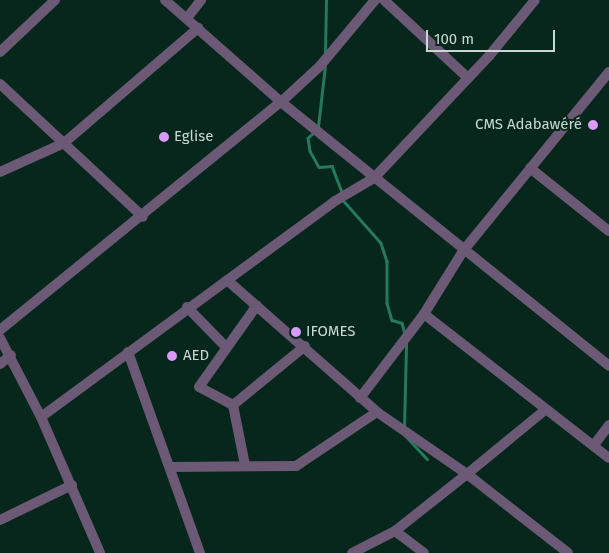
<!DOCTYPE html>
<html>
<head>
<meta charset="utf-8">
<style>
  body { margin:0 }
  #map { position:relative; width:609px; height:553px; overflow:hidden; background:#07261c; font-family:"Fira Sans",sans-serif }
  div>[style] { position:absolute }
  [style*='--x'] { left:calc(var(--x)*1px); top:calc(var(--y)*1px); width:calc(var(--w)*1px); rotate:calc(var(--a)*1deg) }
  .stream>* { height:2.5px; margin:-1.25px; padding:0 1.25px; transform-origin:1.25px; border-radius:1.25px; background:#24795f }
  .street>* { height:10px; margin:-5px; padding:0 5px; transform-origin:5px; border-radius:5px; background:#6c5975 }
  .dots>* { width:14px; height:14px; translate:-50% -50%; box-sizing:border-box; border:2px solid #07261c; border-radius:50% }
  span { translate:-50% -50%; white-space:nowrap; text-align:center; line-height:1.15; -webkit-text-stroke:4px #07261c; paint-order:stroke }
  .poi-label { font-size:15px; color:#c8d9d2 }
  .right { translate:-100% -50%; text-align:right }
  .left { translate:0 -50%; text-align:left }
  .scale { position:absolute; left:426px; top:30px; width:129px; height:22px; box-sizing:border-box; border:2px solid #c8d9d2; border-top:0; padding-left:6px; font-size:15px; line-height:18px; white-space:nowrap; color:#c8d9d2; -webkit-text-stroke:4px #07261c; paint-order:stroke }
</style>
</head>
<body>
<div id="map">
  <div class="stream">
    <div style="--x:325;--y:53;--w:53;--a:-88.9"></div>
    <div style="--x:318;--y:127;--w:61;--a:-83.5"></div>
    <div style="--x:315;--y:132;--w:9;--a:139"></div>
    <div style="--x:308;--y:138;--w:13;--a:81"></div>
    <div style="--x:310;--y:151;--w:18;--a:61"></div>
    <div style="--x:319;--y:167;--w:13;--a:-4"></div>
    <div style="--x:332;--y:166;--w:30;--a:69"></div>
    <div style="--x:343;--y:200;--w:57;--a:48.5"></div>
    <div style="--x:381;--y:243;--w:19;--a:72"></div>
    <div style="--x:387;--y:261;--w:42;--a:90"></div>
    <div style="--x:387;--y:303;--w:18;--a:74"></div>
    <div style="--x:392;--y:320;--w:10;--a:17"></div>
    <div style="--x:402;--y:323;--w:11;--a:75"></div>
    <div style="--x:404;--y:428;--w:83;--a:-88.6"></div>
    <div style="--x:404;--y:434;--w:34;--a:47"></div>
  </div>
  <div class="street">
    <div style="--x:165;--y:0;--w:154;--a:41.3"></div>
    <div style="--x:281;--y:102;--w:421;--a:38.8"></div>
    <div style="--x:384;--y:0;--w:115;--a:42.9"></div>
    <div style="--x:187;--y:18;--w:23;--a:-52"></div>
    <div style="--x:0;--y:52;--w:76;--a:-43.4"></div>
    <div style="--x:0;--y:84;--w:195;--a:42.9"></div>
    <div style="--x:530;--y:168;--w:101;--a:38.6"></div>
    <div style="--x:0;--y:172;--w:70;--a:-24.4"></div>
    <div style="--x:64;--y:143;--w:177;--a:-40.6"></div>
    <div style="--x:227;--y:280;--w:200;--a:41.3"></div>
    <div style="--x:377;--y:412;--w:109;--a:34.6"></div>
    <div style="--x:467;--y:474;--w:92;--a:141.6"></div>
    <div style="--x:395;--y:531;--w:48;--a:152.9"></div>
    <div style="--x:187;--y:307;--w:54;--a:45.7"></div>
    <div style="--x:424;--y:314;--w:234;--a:37.9"></div>
    <div style="--x:0;--y:330;--w:362;--a:-39.1"></div>
    <div style="--x:281;--y:102;--w:53;--a:-42.7"></div>
    <div style="--x:320;--y:66;--w:86;--a:-50.2"></div>
    <div style="--x:0;--y:338;--w:89;--a:62.6"></div>
    <div style="--x:41;--y:417;--w:148;--a:66.5"></div>
    <div style="--x:128;--y:352;--w:214;--a:70.3"></div>
    <div style="--x:0;--y:364;--w:14;--a:-39"></div>
    <div style="--x:360;--y:398;--w:106;--a:-52.7"></div>
    <div style="--x:424;--y:314;--w:74;--a:-58.2"></div>
    <div style="--x:463;--y:251;--w:231;--a:-50.8"></div>
    <div style="--x:233;--y:405;--w:93;--a:-39.3"></div>
    <div style="--x:545;--y:410;--w:101;--a:140.6"></div>
    <div style="--x:467;--y:474;--w:128;--a:38"></div>
    <div style="--x:41;--y:417;--w:365;--a:-36.3"></div>
    <div style="--x:335;--y:201;--w:45;--a:-30.5"></div>
    <div style="--x:374;--y:178;--w:168;--a:-46.7"></div>
    <div style="--x:489;--y:56;--w:72;--a:-50.6"></div>
    <div style="--x:594;--y:445;--w:25;--a:-53"></div>
    <div style="--x:245;--y:465;--w:61;--a:-101.3"></div>
    <div style="--x:233;--y:405;--w:38;--a:-152"></div>
    <div style="--x:199;--y:387;--w:100;--a:-54.7"></div>
    <div style="--x:171;--y:467;--w:125;--a:-0.5"></div>
    <div style="--x:296;--y:466;--w:97;--a:-33.7"></div>
    <div style="--x:0;--y:520;--w:80;--a:-25.9"></div>
    <div style="--x:395;--y:531;--w:36;--a:37"></div>
  </div>
  <div class="dots">
    <div style="left:593px;top:125px;background:#da9af7"></div>
    <div style="left:164px;top:137px;background:#da9af7"></div>
    <div style="left:296px;top:332px;background:#da9af7"></div>
    <div style="left:172px;top:356px;background:#da9af7"></div>
  </div>
  <div class="poi-label">
    <span class="right" style="left:582px;top:125px">CMS Adabawéré</span>
    <span class="left" style="left:174px;top:137px">Eglise</span>
    <span class="left" style="left:306px;top:332px">IFOMES</span>
    <span class="left" style="left:183px;top:356px">AED</span>
  </div>
  <div class="scale">100 m</div>
</div>
</body>
</html>
